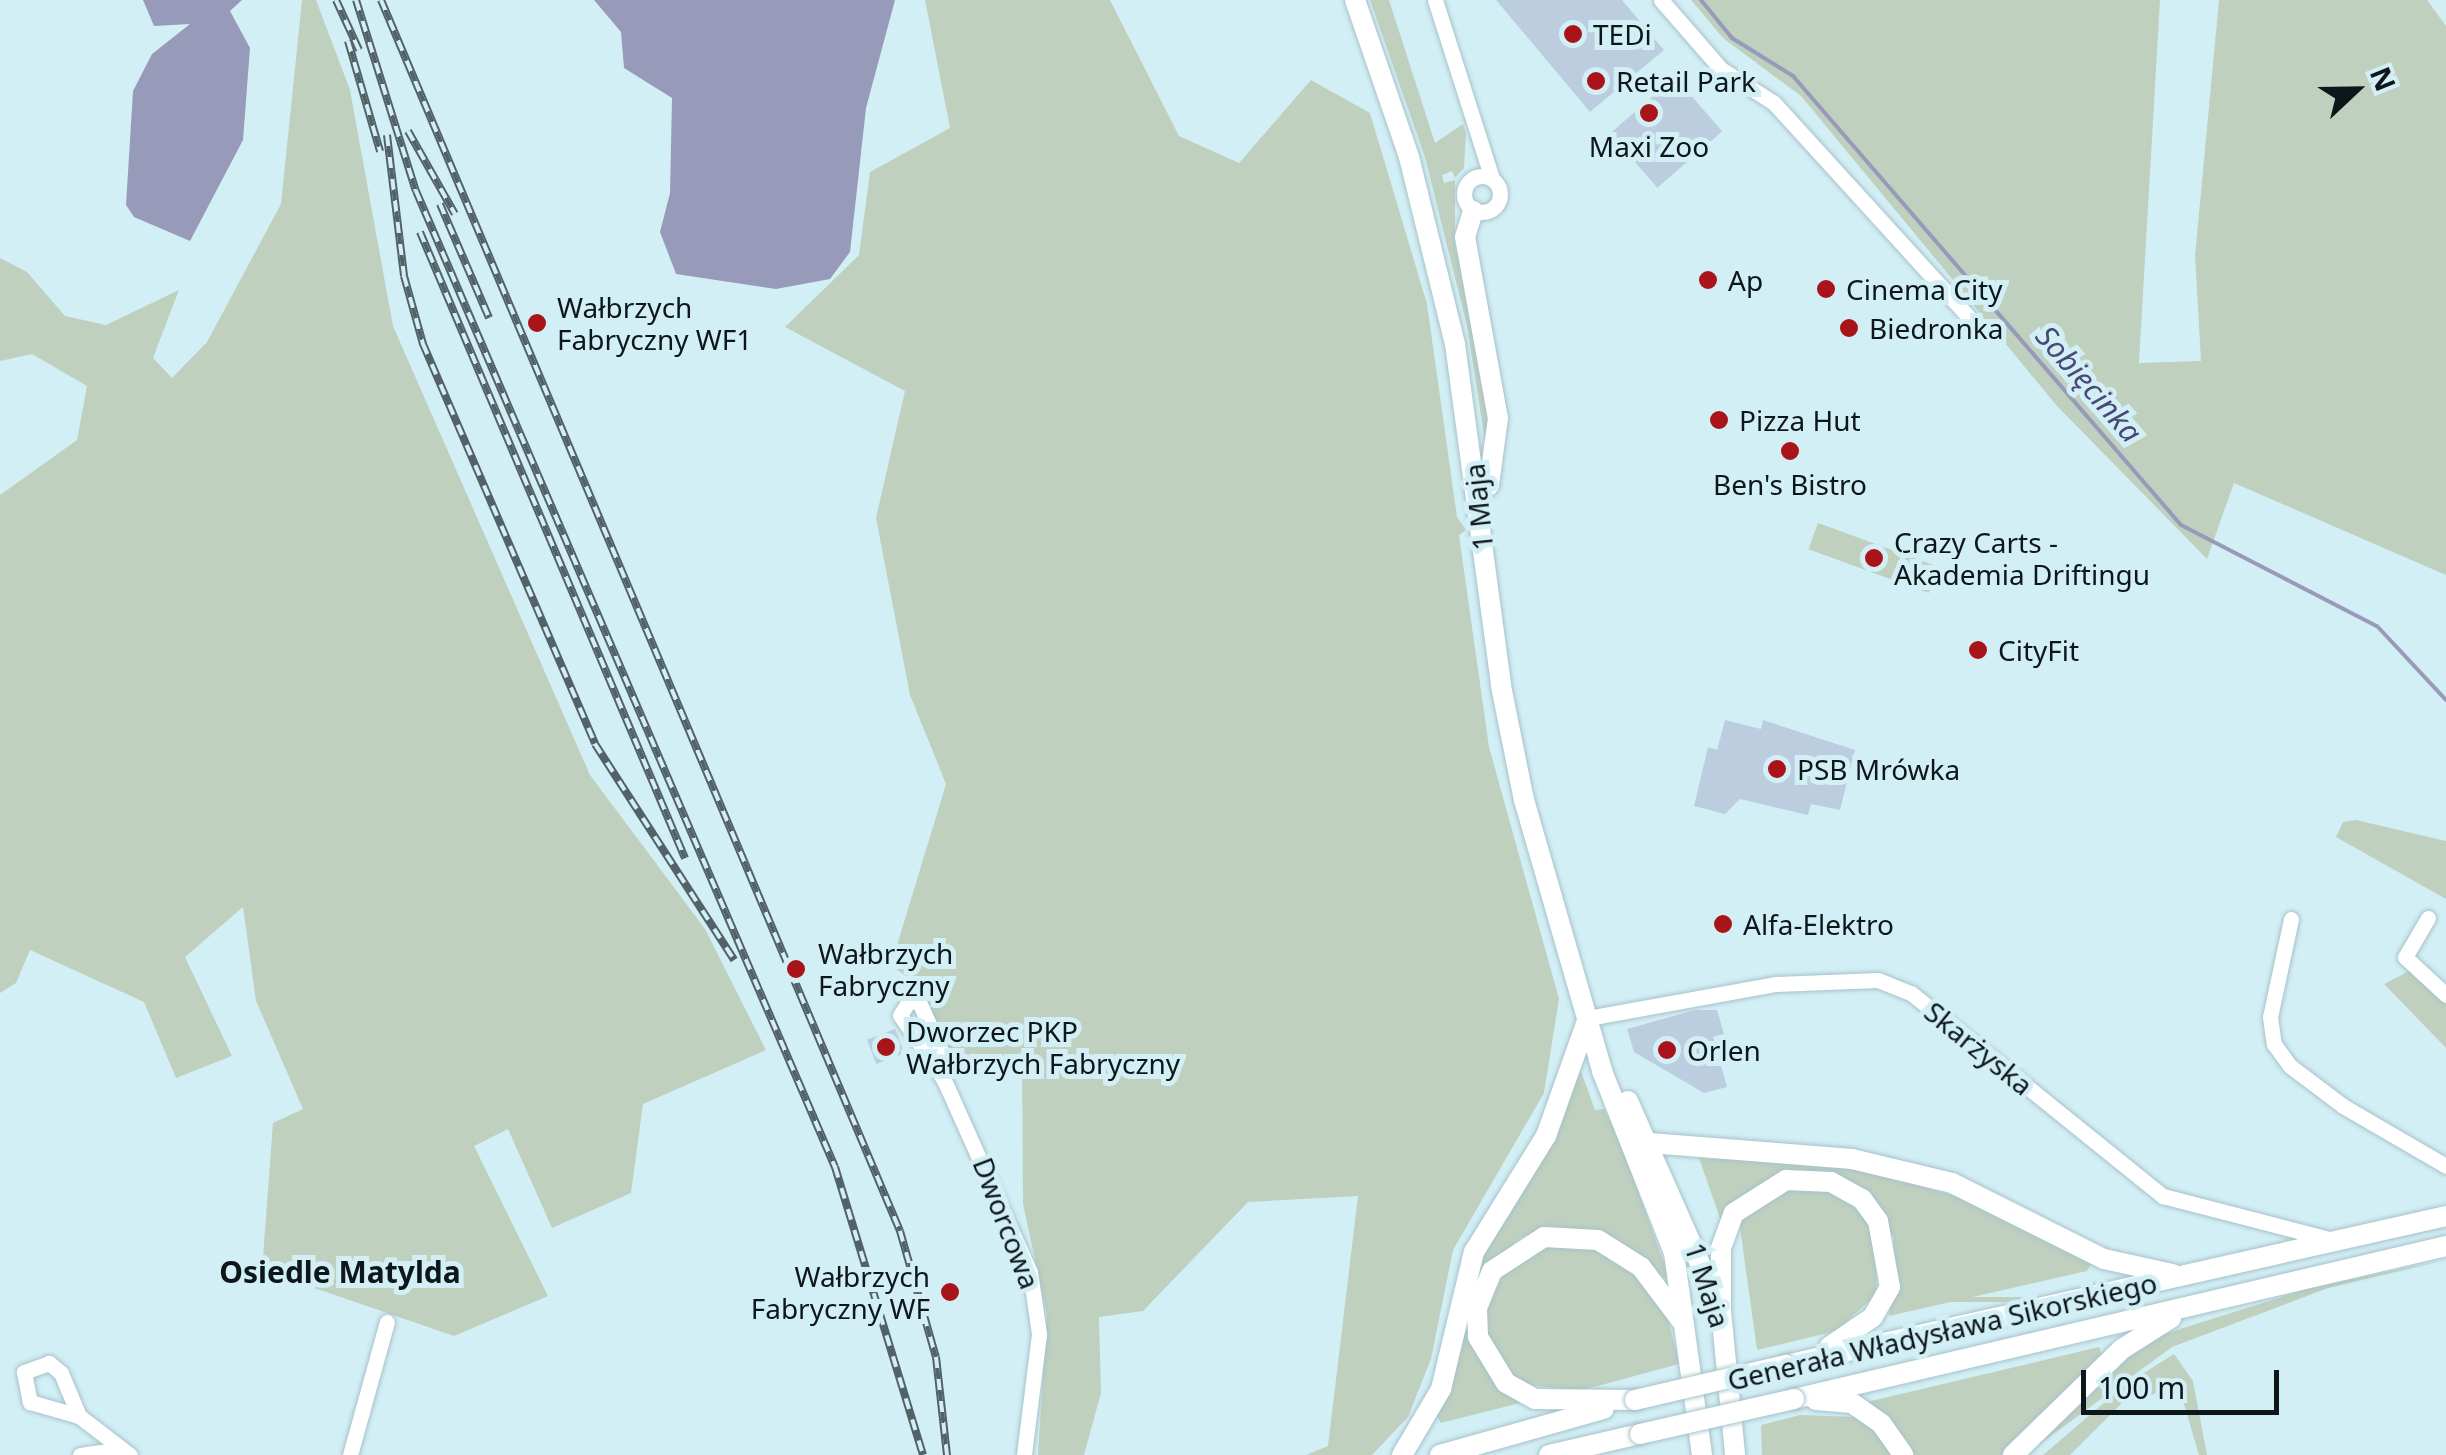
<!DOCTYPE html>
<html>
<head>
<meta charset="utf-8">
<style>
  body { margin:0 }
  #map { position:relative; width:2446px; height:1455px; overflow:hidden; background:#d3eff6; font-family:"Noto Sans",sans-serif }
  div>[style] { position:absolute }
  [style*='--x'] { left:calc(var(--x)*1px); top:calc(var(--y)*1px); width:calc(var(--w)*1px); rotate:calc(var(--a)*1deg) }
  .green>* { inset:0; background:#bfd0bf; transform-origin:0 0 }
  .water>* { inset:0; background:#989aba }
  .stream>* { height:4px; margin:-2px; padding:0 2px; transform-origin:2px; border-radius:2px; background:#989aba }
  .building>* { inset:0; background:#bccddf; transform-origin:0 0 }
  .roads { filter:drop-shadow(0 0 2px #a7c2c9) drop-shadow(0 0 2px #a7c2c9) }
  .minor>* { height:15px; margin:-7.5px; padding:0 7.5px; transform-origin:7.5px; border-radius:7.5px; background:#fff }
  .minor>.ring { margin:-7.5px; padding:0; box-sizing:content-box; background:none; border:15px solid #fff; border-radius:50% }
  .major>* { height:20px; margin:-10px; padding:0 10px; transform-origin:10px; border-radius:10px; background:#fff }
  .rail>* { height:8px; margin-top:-4px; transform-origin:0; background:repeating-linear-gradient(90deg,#d3eff6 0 11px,#526266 0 22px); box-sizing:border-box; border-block:2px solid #526266 }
  .bridges { filter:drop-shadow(0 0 2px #a7c2c9) drop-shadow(0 0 2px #a7c2c9) }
  .major-bridge>* { height:20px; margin:-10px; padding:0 10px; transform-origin:10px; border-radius:10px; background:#fff }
  .dots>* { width:28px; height:28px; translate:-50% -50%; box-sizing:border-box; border:5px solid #d3eff6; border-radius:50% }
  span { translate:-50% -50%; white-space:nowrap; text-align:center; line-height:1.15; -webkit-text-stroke:10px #d3eff6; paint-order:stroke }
  .poi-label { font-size:28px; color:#0d1719 }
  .left { translate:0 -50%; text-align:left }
  .right { translate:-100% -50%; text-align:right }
  .street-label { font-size:28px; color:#0d1719 }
  .water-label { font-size:30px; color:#494877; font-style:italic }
  .neighbourhood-label { font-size:30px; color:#0d1719; font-weight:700 }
  .north { position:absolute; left:2306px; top:40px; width:100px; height:100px; -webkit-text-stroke:8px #d3eff6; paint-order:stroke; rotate:68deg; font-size:28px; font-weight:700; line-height:40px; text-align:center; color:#0d1719 }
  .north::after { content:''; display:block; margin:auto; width:35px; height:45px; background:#0d1719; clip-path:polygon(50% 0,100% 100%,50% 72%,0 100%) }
  .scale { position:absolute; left:2081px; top:1370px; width:198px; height:45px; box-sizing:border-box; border:5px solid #0d1719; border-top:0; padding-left:12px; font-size:30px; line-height:35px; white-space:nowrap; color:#0d1719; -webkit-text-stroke:8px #d3eff6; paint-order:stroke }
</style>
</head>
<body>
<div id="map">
  <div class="green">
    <div style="clip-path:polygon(302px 0,316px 0,350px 90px,393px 326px,590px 775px,705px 929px,766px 1050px,643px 1104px,631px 1193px,552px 1228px,508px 1129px,474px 1146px,548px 1296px,454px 1336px,262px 1270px,273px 1123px,303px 1109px,256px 1001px,243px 907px,185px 957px,232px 1056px,176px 1078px,144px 1002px,30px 950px,16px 983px,0 993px,0 495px,77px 440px,87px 386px,32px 354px,0 361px,0 258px,27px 272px,65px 316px,106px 325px,179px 290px,153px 358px,172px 378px,207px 342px,281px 204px)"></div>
    <div style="clip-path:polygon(925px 0,1110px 0,1179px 136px,1239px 163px,1311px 80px,1370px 113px,1427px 304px,1457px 517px,1466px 530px,1459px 535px,1489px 747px,1559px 999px,1544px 1093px,1453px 1250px,1431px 1359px,1408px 1417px,1372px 1455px,1306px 1455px,1328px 1446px,1358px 1196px,1248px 1202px,1143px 1311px,1099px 1317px,1101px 1393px,1084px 1455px,1038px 1455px,1047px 1315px,1023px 1204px,1022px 1053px,953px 1067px,924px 990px,891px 965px,946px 784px,910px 695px,876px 518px,905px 391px,785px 327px,859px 255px,870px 172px,950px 128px)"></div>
    <div style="clip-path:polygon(1370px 0,1389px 0,1435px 143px,1463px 124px,1466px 134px,1464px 168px,1455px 178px,1452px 171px,1442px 175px,1444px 183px,1455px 180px,1455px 243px,1492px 416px,1486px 447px,1467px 326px,1425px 157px)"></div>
    <div style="clip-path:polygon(1691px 0,2160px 0,2139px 363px,2201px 361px,2195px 256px,2219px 0,2427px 0,2446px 26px,2446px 575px,2234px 483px,2207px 559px,2057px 406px,1801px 96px,1723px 38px)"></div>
    <div style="left:1818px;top:523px;width:128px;height:28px;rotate:20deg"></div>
    <div style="clip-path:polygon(2356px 820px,2446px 841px,2446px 899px,2336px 837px,2343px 822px)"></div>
    <div style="clip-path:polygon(2411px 970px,2446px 1002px,2446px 1048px,2384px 984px)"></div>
    <div style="clip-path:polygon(1578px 1063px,1595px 1110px,1604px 1109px,1622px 1146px,1670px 1280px,1547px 1228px,1520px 1238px,1483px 1273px,1474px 1347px,1492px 1380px,1520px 1403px,1441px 1423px,1436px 1415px,1452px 1386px,1473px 1275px)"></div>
    <div style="clip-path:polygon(1699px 1158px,1851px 1166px,1992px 1207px,2094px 1259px,2087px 1271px,1889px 1316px,1894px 1238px,1869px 1196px,1777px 1175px,1734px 1203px,1722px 1224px)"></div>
    <div style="clip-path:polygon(1813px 1185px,1847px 1197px,1874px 1225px,1877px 1294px,1836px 1331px,1757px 1350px,1739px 1220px,1781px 1189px)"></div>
    <div style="clip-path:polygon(1553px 1243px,1595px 1250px,1631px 1269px,1667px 1314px,1679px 1364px,1579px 1391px,1515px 1383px,1489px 1349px,1485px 1309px,1508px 1265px)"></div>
    <div style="clip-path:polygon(2445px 1260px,2328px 1288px,2172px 1347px,2025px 1455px,2124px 1359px,2161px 1335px,2310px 1288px)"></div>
    <div style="left:2142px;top:1297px;width:5px;height:359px;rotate:90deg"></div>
    <div style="clip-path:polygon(2099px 1347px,2102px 1355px,2001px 1455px,1911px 1455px,1867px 1402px)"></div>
    <div style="clip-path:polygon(2174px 1354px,2193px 1381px,2207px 1455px,2199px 1455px,2183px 1401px,2162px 1391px,2143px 1398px,2128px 1383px)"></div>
    <div style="clip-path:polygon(2125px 1385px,2138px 1402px,2127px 1398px,2070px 1455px,2043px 1455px)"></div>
    <div style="clip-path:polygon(1800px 1415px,1856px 1417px,1877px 1427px,1898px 1455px,1762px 1455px,1761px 1425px)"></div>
  </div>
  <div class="water">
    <div style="clip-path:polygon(143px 0,242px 0,230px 11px,250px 48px,243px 140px,190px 241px,134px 217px,126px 205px,133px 91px,152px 54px,190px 24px,154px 26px)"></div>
    <div style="clip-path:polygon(594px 0,895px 0,866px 108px,850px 252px,830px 279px,776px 289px,676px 274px,660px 232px,670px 193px,672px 98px,624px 68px,621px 32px)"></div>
  </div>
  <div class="stream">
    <div style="--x:1701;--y:0;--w:49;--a:50.8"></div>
    <div style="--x:1732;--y:38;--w:72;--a:31.9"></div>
    <div style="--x:1793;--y:76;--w:593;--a:49.17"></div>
    <div style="--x:2181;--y:525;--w:220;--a:27.3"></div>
    <div style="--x:2377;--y:626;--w:101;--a:47"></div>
  </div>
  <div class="building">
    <div style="clip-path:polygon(1496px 0,1622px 0,1664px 50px,1590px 112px)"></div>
    <div style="left:1675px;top:77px;width:72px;height:86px;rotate:49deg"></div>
    <div style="clip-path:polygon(1725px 720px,1761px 729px,1763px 720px,1855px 750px,1840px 810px,1811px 804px,1808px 815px,1740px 799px,1725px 814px,1694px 806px,1708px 747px,1717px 750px)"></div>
    <div style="clip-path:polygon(1695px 1010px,1717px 1010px,1724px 1034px,1713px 1037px,1727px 1087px,1704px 1093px,1634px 1052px,1627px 1029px)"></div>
    <div style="left:895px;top:1029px;width:26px;height:30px;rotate:69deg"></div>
  </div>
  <div class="roads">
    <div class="minor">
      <div style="--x:1435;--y:0;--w:188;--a:72.3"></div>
      <div style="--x:1661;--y:0;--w:91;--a:49"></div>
      <div style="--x:1721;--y:69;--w:63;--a:32.7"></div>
      <div style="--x:1774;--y:103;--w:297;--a:47.7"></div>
      <div class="ring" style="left:1464px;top:176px;width:21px;height:21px"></div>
      <div style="--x:2428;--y:918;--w:45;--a:120.5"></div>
      <div style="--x:2405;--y:957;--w:56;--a:42.8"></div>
      <div style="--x:2291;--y:919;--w:100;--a:102.1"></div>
      <div style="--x:2270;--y:1017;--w:27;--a:82"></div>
      <div style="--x:2274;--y:1044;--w:27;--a:54"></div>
      <div style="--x:2290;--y:1066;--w:66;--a:37"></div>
      <div style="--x:2343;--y:1106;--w:119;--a:30.2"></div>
      <div style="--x:1588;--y:1018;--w:191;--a:-10.3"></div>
      <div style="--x:1776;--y:984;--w:102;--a:-2.2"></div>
      <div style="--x:1878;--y:980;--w:35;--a:22"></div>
      <div style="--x:1911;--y:993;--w:324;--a:38.9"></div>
      <div style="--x:2163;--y:1196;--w:176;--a:14.5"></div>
      <div style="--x:944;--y:1080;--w:78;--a:-124.1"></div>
      <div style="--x:900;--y:1015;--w:17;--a:-57"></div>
      <div style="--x:909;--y:1001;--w:10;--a:6"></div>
      <div style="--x:919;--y:1002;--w:63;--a:65.5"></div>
      <div style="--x:945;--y:1059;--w:21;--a:93"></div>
      <div style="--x:944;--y:1080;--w:210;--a:65.9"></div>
      <div style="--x:1030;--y:1272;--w:63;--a:81.7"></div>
      <div style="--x:1039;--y:1334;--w:122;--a:97.1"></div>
      <div style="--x:79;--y:1416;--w:47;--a:-112.7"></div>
      <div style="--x:61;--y:1373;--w:16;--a:-140"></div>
      <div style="--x:49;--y:1363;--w:27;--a:160"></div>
      <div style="--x:24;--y:1372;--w:31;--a:79"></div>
      <div style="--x:30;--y:1402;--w:51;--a:15.9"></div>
      <div style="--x:79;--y:1416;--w:64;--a:37.4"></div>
      <div style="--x:80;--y:1455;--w:41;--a:-8.3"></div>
      <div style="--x:350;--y:1455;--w:138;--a:-74.5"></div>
    </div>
    <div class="major">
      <div style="--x:1355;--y:0;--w:166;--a:71"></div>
      <div style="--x:1409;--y:157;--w:193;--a:76.2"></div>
      <div style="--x:1455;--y:344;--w:345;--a:82.3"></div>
      <div style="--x:1501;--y:686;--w:116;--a:78.6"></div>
      <div style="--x:1524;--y:800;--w:282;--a:73.9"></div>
      <div style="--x:1602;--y:1071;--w:196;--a:68.4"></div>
      <div style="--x:1674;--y:1253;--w:204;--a:82.1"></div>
      <div style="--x:1473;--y:211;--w:27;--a:107"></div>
      <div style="--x:1465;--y:237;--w:184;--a:79.7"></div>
      <div style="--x:1498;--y:418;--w:68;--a:97.7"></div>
      <div style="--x:1489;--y:485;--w:18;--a:137"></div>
      <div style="--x:1628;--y:1101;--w:230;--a:66.1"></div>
      <div style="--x:1721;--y:1311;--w:145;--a:84.4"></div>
      <div style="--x:1650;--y:1143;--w:203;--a:4.5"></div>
      <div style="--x:1852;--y:1159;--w:103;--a:13.5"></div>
      <div style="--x:1952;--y:1183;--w:170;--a:26.6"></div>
      <div style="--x:2104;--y:1259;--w:70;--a:12.4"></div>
      <div style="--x:1721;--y:1311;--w:63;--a:-90"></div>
      <div style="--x:1721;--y:1248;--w:37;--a:-70"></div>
      <div style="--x:1734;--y:1213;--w:62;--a:-32.4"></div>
      <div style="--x:1786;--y:1180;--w:45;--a:2.5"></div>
      <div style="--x:1831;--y:1182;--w:35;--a:29"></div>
      <div style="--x:1862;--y:1199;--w:27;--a:54"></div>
      <div style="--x:1878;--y:1221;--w:67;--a:79.7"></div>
      <div style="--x:1890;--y:1287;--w:34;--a:120"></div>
      <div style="--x:1873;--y:1317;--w:53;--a:145.7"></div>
      <div style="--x:1786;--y:1365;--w:677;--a:-12.72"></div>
      <div style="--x:1794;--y:1399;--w:670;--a:-13.21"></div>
      <div style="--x:1635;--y:1400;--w:100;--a:-179.4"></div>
      <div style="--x:1535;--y:1399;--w:33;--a:-151"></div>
      <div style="--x:1506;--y:1383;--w:54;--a:-121.3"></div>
      <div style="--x:1478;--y:1337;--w:29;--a:-92"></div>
      <div style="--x:1477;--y:1308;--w:40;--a:-68"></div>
      <div style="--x:1492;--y:1271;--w:62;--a:-33.2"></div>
      <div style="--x:1544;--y:1237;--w:54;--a:3.2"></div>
      <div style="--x:1598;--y:1240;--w:51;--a:32.1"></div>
      <div style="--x:1641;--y:1267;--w:71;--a:53"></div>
      <div style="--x:1816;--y:1400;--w:36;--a:5"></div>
      <div style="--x:1852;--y:1403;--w:35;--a:35"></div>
      <div style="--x:1881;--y:1423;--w:39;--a:55"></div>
      <div style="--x:1402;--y:1455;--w:77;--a:-59.4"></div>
      <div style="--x:1441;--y:1389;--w:141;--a:-76.5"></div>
      <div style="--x:1474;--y:1252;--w:137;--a:-58.2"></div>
      <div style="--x:1546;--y:1136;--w:125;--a:-70.4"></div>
      <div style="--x:1440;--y:1455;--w:170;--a:-15.7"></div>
      <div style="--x:1549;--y:1455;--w:93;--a:-13"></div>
      <div style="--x:2013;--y:1455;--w:152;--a:-44.2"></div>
      <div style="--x:2122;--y:1349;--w:58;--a:-32.3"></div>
    </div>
  </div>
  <div class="rail">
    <div style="--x:336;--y:0;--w:55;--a:65.3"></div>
    <div style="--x:356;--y:0;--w:200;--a:72.6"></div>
    <div style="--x:416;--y:191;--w:1062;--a:66.77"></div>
    <div style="--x:835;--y:1167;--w:301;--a:73"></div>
    <div style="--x:381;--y:0;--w:1336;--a:67.14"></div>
    <div style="--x:900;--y:1231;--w:131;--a:74.1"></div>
    <div style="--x:936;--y:1357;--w:99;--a:83.6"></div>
    <div style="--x:348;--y:41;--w:115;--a:73.8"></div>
    <div style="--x:408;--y:131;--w:95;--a:60.5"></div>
    <div style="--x:387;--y:135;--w:142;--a:83.1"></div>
    <div style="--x:404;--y:276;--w:71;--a:74.4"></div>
    <div style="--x:423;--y:344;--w:435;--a:66.7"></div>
    <div style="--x:595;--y:744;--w:257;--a:57.2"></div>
    <div style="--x:440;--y:204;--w:124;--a:66.7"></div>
    <div style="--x:420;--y:232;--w:680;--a:67.06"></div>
  </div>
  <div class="bridges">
    <div class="major-bridge">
      <div style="--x:1635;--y:1400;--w:155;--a:-13.1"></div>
      <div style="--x:1640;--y:1434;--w:158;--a:-12.8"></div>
    </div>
  </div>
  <div class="dots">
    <div style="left:1573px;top:34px;background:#a81419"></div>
    <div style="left:1596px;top:81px;background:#a81419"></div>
    <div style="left:1649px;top:113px;background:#a81419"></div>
    <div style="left:1708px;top:280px;background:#a81419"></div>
    <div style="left:1826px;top:289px;background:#a81419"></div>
    <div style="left:537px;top:323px;background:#a81419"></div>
    <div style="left:1849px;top:328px;background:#a81419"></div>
    <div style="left:1719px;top:420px;background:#a81419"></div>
    <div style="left:1790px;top:451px;background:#a81419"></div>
    <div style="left:1874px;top:558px;background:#a81419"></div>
    <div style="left:1978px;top:650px;background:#a81419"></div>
    <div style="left:1777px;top:769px;background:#a81419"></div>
    <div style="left:1723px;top:924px;background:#a81419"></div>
    <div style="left:796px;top:969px;background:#a81419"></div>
    <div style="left:886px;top:1047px;background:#a81419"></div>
    <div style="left:1667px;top:1050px;background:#a81419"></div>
    <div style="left:950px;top:1292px;background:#a81419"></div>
  </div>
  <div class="poi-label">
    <span class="left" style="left:1593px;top:34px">TEDi</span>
    <span class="left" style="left:1616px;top:81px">Retail Park</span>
    <span style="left:1649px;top:146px">Maxi Zoo</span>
    <span class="left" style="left:1728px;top:280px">Ap</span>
    <span class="left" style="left:1846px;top:289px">Cinema City</span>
    <span class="left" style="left:557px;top:323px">Wałbrzych<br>Fabryczny WF1</span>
    <span class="left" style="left:1869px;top:328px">Biedronka</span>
    <span class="left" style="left:1739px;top:420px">Pizza Hut</span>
    <span style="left:1790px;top:484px">Ben's Bistro</span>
    <span class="left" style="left:1894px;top:558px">Crazy Carts -<br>Akademia Driftingu</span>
    <span class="left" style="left:1998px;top:650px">CityFit</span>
    <span class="left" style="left:1797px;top:769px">PSB Mrówka</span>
    <span class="left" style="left:1743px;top:924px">Alfa-Elektro</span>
    <span class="left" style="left:818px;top:969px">Wałbrzych<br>Fabryczny</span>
    <span class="left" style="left:906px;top:1047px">Dworzec PKP<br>Wałbrzych Fabryczny</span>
    <span class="left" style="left:1687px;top:1050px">Orlen</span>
    <span class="right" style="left:930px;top:1292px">Wałbrzych<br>Fabryczny WF</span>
  </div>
  <div class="street-label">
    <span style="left:1478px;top:507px;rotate:-96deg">1 Maja</span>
    <span style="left:1979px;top:1048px;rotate:39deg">Skarżyska</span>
    <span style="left:1007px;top:1223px;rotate:69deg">Dworcowa</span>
    <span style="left:1708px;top:1285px;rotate:72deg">1 Maja</span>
    <span style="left:1942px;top:1331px;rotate:-13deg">Generała Władysława Sikorskiego</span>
  </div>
  <div class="water-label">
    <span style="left:2089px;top:384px;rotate:49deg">Sobięcinka</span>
  </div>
  <div class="neighbourhood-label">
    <span style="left:340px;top:1272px">Osiedle Matylda</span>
  </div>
  <div class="north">N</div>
  <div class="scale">100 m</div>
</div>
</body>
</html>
